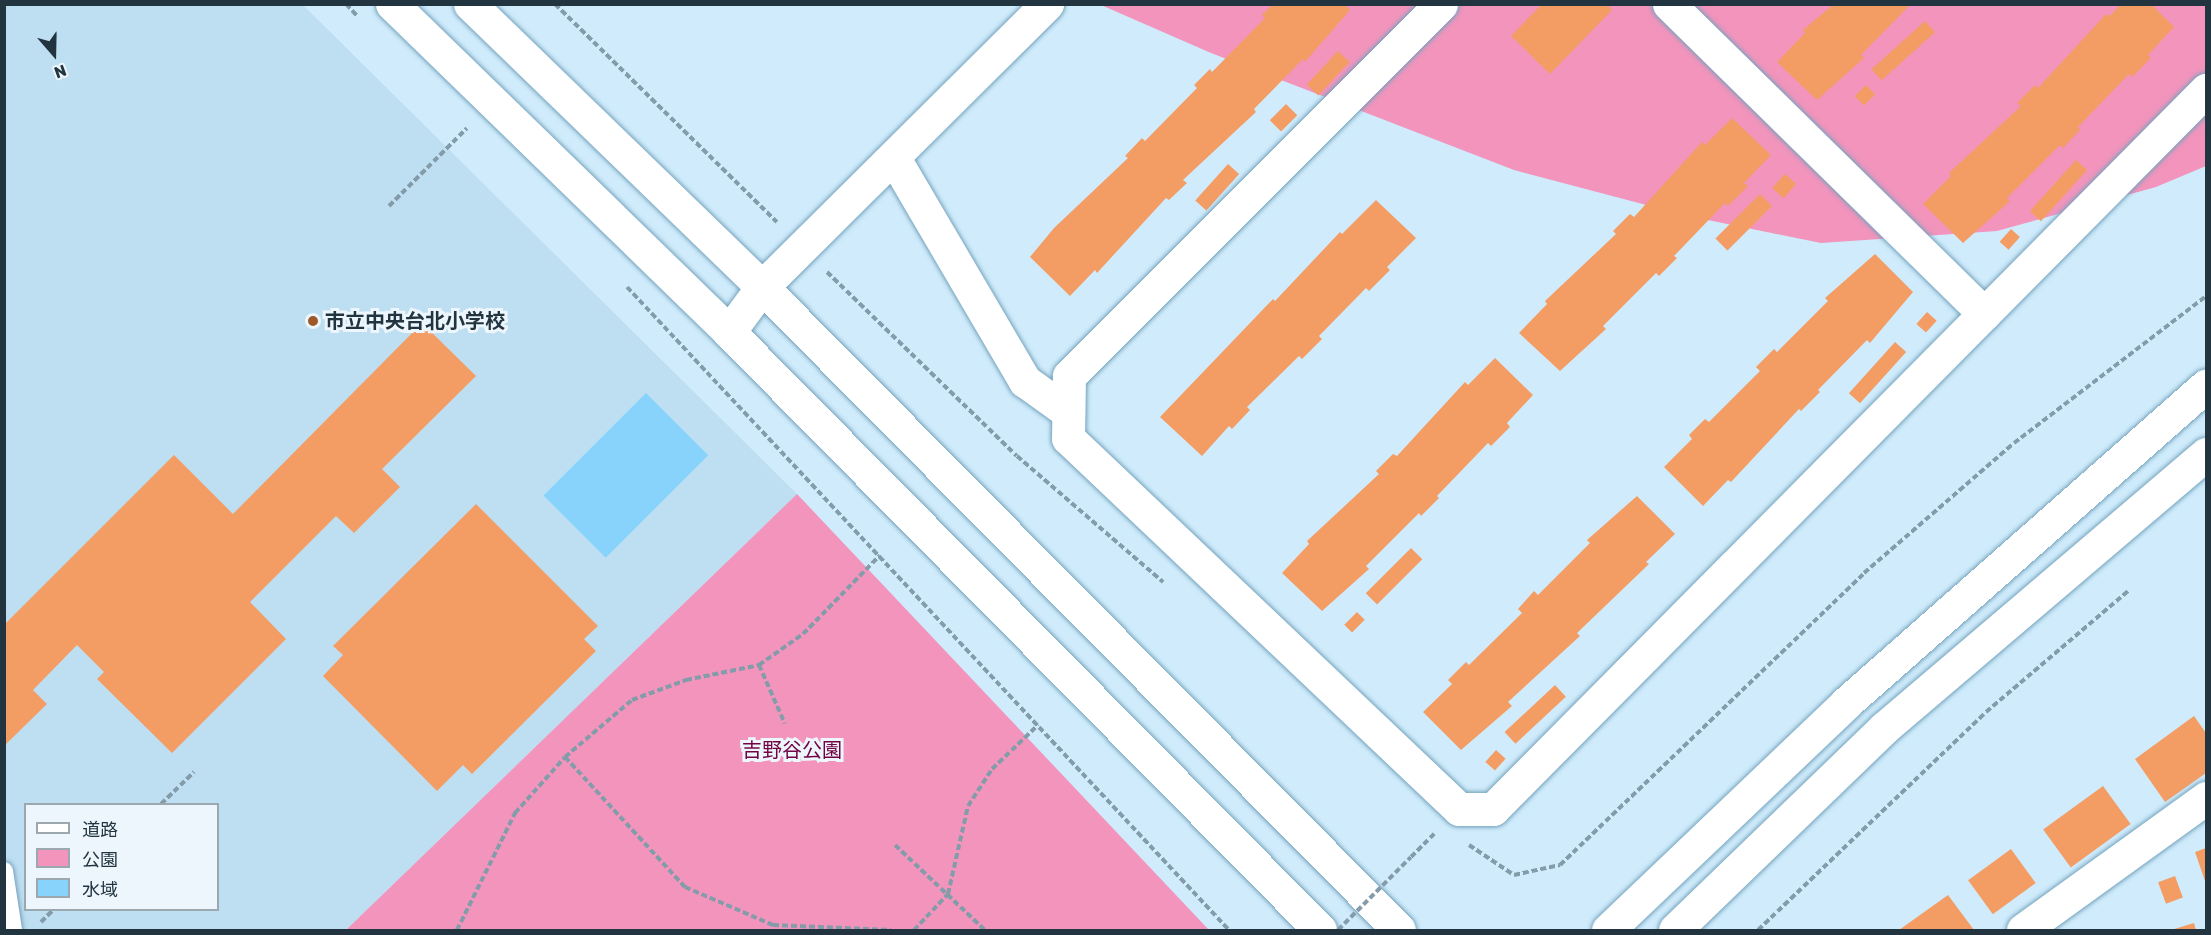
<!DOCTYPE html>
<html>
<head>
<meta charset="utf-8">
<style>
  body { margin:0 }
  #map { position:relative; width:2211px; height:935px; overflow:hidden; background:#d0ecfc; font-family:Rubik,"Noto Sans JP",sans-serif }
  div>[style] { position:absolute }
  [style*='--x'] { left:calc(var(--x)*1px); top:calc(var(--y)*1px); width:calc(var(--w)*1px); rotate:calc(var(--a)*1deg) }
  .built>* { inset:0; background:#bedef1 }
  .green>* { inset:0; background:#f294bc }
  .water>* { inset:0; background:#88d3fb; transform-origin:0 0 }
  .building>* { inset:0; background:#f39d65; transform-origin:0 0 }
  .path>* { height:4px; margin-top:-2px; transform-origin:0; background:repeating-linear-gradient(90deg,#849caa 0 6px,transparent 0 9px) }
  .roads { filter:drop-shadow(0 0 2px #75a3bd) drop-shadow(0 0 2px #75a3bd) }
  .service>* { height:18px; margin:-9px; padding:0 9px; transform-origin:9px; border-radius:9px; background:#fff }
  .minor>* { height:33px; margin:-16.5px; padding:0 16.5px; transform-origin:16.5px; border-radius:16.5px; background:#fff }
  .tertiary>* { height:33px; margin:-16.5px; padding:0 16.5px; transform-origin:16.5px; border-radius:16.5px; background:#fff }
  .path-bridge>* { height:4px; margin-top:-2px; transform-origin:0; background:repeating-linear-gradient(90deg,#849caa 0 6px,transparent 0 9px) }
  .dots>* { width:16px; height:16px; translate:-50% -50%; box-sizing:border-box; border:3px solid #edf6fc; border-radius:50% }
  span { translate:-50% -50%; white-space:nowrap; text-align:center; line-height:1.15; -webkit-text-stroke:6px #edf6fc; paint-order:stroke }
  .poi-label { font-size:20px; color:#21343f; font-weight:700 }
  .left { translate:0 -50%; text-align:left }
  .park-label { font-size:20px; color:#730245 }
  .frame { position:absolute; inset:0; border:6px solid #21343f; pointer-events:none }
  .legend { position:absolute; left:24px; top:803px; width:195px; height:108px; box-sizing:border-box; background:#edf6fc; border:2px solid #9ba8b0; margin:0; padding:8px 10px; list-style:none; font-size:18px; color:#21343f }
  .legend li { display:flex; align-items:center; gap:12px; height:30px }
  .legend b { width:30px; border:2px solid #9ba8b0 }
  .north { position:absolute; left:24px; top:24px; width:60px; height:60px; -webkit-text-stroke:4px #edf6fc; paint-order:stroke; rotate:160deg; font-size:16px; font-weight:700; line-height:24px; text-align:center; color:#21343f }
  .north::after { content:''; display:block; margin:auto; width:21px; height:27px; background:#21343f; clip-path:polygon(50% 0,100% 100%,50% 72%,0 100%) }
</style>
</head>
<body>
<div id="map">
  <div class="built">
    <div style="clip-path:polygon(evenodd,5px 5px,303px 5px,797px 494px,346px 930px,5px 930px,5px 5px,26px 804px,218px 804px,218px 910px,26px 910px,26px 804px)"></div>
  </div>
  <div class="green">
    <div style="clip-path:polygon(1101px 5px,2206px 5px,2206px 166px,2156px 187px,1997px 231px,1821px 243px,1688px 216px,1514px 170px,1211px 53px)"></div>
    <div style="clip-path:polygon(797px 494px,1209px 930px,346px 930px)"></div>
  </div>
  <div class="water">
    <div style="left:646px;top:393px;width:88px;height:145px;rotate:45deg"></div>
  </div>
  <div class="building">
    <div style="clip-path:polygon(1273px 4px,1344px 4px,1350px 10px,1305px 62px,1303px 59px,1254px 109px,1256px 112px,1183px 180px,1187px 183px,1169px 200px,1166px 198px,1097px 273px,1095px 270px,1070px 296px,1030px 257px,1054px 228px,1128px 158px,1125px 156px,1142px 138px,1145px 141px,1197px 88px,1194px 85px,1210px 69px,1212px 72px,1265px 18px,1262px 15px)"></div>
    <div style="clip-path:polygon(1542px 4px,1607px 4px,1612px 10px,1550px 74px,1511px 36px)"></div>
    <div style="clip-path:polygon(1834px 4px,1911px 4px,1861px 55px,1864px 58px,1817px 100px,1777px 62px,1805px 33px,1803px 30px)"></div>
    <div style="clip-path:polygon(2121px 4px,2151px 4px,2174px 27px,2148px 55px,2151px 58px,2132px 77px,2129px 74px,2078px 127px,2080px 130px,2063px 148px,2060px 145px,2007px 198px,2010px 201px,1963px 243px,1923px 204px,1951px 176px,1949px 173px,2021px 106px,2017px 103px,2035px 85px,2038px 88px,2106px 14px,2110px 16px)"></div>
    <div style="left:1925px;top:21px;width:15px;height:72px;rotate:48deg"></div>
    <div style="left:1338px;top:51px;width:16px;height:46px;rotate:43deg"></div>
    <div style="left:1866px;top:85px;width:13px;height:16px;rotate:45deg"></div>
    <div style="left:1286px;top:104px;width:16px;height:23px;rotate:45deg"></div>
    <div style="clip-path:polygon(1732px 118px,1771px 155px,1744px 183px,1748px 186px,1728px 206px,1725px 203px,1674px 256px,1677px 258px,1659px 276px,1656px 273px,1603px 326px,1606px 329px,1560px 371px,1519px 333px,1547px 304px,1545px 301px,1616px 234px,1613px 231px,1630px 214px,1634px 217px,1702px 142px,1705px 145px)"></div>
    <div style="left:2076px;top:160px;width:15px;height:69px;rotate:42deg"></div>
    <div style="left:1228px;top:164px;width:15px;height:49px;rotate:42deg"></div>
    <div style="left:1785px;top:174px;width:15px;height:19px;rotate:42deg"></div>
    <div style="left:1760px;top:194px;width:17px;height:63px;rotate:45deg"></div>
    <div style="clip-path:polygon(1376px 200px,1416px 238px,1387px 267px,1390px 270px,1369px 291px,1366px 288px,1319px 336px,1322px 339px,1302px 359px,1299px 356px,1247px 407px,1250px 410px,1232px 429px,1229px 426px,1202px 456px,1160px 417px,1273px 299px,1275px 301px,1340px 232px,1342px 234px)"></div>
    <div style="left:2011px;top:229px;width:12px;height:17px;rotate:42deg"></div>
    <div style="clip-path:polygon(1875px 254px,1913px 292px,1870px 343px,1867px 340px,1818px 390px,1820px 392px,1801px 411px,1799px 409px,1731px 482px,1728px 480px,1703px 506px,1664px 467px,1692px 439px,1689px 435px,1705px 419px,1709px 422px,1760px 371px,1756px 367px,1774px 349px,1777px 352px,1828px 301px,1825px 298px)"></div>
    <div style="left:1927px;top:312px;width:13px;height:16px;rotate:42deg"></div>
    <div style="clip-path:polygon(422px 323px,476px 376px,382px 469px,400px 487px,354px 533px,336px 516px,250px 602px,286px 639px,172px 753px,97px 679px,104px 672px,77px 645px,33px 690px,47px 704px,4px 746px,4px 625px,174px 455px,233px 514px)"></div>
    <div style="left:1895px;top:342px;width:15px;height:69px;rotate:42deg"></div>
    <div style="clip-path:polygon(1495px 358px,1533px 395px,1507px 423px,1510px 427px,1491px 446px,1488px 443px,1437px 496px,1439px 498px,1421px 516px,1419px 513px,1366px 566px,1369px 569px,1322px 611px,1282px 573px,1309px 544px,1307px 541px,1379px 474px,1376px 471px,1393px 454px,1397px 456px,1465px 382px,1468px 385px)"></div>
    <div style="clip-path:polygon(1637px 496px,1675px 534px,1646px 562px,1649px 564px,1577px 633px,1580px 636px,1508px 702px,1512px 706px,1461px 750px,1423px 712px,1452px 684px,1448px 680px,1466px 662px,1469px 665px,1522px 613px,1518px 609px,1534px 591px,1538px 595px,1590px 543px,1587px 540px)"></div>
    <div style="clip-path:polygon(476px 504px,598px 626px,584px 639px,596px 651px,472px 774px,463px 765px,437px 791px,323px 676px,343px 655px,333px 646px)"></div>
    <div style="left:1411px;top:548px;width:16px;height:64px;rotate:45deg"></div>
    <div style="left:1357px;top:612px;width:11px;height:18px;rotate:45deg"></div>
    <div style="left:1555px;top:685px;width:16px;height:69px;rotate:47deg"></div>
    <div style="clip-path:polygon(2194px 716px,2206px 733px,2206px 773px,2165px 802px,2135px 759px)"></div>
    <div style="left:1496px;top:750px;width:13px;height:16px;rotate:42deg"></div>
    <div style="left:2103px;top:786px;width:47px;height:74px;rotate:54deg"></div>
    <div style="clip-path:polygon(2206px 848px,2206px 884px,2195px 852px)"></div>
    <div style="left:2011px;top:849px;width:42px;height:53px;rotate:54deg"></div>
    <div style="left:2175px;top:876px;width:23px;height:18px;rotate:70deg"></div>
    <div style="clip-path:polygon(1948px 895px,1974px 930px,1899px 930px)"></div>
    <div style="clip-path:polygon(2194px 923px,2196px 930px,2171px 930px)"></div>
  </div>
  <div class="path">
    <div style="--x:346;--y:4;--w:16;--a:47"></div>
    <div style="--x:555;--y:4;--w:311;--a:44.5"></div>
    <div style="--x:389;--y:206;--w:110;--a:-45"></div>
    <div style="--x:827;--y:272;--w:264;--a:44.1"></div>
    <div style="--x:1017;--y:456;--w:193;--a:40.8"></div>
    <div style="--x:627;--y:287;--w:881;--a:46.89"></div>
    <div style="--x:759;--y:665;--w:64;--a:66.2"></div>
    <div style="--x:565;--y:757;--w:177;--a:47.3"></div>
    <div style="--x:685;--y:887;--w:96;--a:23.4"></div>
    <div style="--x:773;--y:925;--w:118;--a:2.4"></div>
    <div style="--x:161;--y:804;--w:46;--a:-44.1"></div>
    <div style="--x:895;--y:845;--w:124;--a:43.4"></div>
    <div style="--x:1469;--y:845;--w:54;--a:33.7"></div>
    <div style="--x:1514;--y:875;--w:47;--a:-12.3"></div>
    <div style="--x:1560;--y:865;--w:422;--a:-43.8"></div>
    <div style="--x:1864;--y:573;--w:198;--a:-40.9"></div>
    <div style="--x:2014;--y:443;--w:242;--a:-37.4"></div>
    <div style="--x:1411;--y:857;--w:33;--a:-45"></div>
    <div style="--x:41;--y:922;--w:17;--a:-45"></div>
    <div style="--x:457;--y:930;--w:131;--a:-63.6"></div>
    <div style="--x:515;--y:813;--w:75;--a:-48.2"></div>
    <div style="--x:565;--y:757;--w:88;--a:-40.4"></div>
    <div style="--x:632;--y:700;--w:58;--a:-20.3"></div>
    <div style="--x:686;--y:680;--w:75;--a:-11.6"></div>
    <div style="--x:759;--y:665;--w:54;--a:-35.2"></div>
    <div style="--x:803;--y:634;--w:110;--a:-45.7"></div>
    <div style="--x:914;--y:930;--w:50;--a:-46.6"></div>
    <div style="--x:948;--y:894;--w:90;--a:-77.2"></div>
    <div style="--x:968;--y:806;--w:44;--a:-57"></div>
    <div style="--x:992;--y:769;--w:64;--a:-43.7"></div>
    <div style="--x:1758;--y:930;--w:315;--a:-43.7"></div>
    <div style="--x:1986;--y:712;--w:187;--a:-40.4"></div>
  </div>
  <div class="roads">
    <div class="service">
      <div style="--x:4;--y:871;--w:60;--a:81.3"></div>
    </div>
    <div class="minor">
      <div style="--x:1441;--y:4;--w:526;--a:135"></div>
      <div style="--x:1069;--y:376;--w:62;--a:90.9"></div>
      <div style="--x:1068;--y:438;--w:539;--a:43.5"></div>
      <div style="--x:1459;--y:809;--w:34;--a:0"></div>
      <div style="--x:1493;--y:809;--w:1013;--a:-45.24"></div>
      <div style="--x:1669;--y:4;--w:442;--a:44.5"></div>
      <div style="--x:894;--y:158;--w:259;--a:59.6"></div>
      <div style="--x:1025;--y:381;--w:53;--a:35.8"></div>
      <div style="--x:729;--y:332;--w:56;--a:-53.7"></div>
      <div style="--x:762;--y:287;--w:402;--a:-44.8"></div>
      <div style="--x:2023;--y:930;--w:226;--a:-35.8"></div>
    </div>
    <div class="tertiary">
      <div style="--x:392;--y:4;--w:470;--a:44.2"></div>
      <div style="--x:729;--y:332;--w:841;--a:45.34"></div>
      <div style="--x:470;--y:4;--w:407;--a:44.1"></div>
      <div style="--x:762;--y:287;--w:905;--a:45.27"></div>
      <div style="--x:1608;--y:930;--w:329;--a:-43.6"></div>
      <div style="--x:1846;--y:703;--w:480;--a:-41.4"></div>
      <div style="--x:1675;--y:930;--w:291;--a:-44"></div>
      <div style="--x:1884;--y:728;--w:423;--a:-40.4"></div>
    </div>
  </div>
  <div class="path-bridge">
    <div style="--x:1338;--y:930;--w:103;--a:-45"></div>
  </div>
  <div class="dots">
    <div style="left:313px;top:321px;background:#9d592a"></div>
  </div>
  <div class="poi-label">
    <span class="left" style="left:325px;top:321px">市立中央台北小学校</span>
  </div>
  <div class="park-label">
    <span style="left:792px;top:750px">吉野谷公園</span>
  </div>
  <div class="frame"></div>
  <ul class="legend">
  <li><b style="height:8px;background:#fff"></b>道路</li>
  <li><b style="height:16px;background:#f294bc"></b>公園</li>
  <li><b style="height:16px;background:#88d3fb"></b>水域</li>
  </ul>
  <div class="north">N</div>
</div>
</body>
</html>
